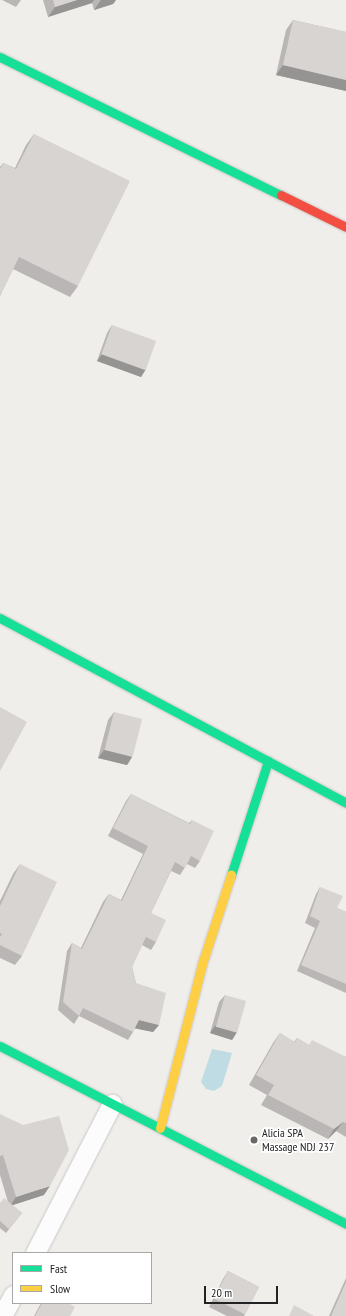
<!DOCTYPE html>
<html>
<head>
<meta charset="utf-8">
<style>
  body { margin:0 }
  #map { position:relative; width:346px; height:1316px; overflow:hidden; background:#f0eeeb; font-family:"PT Sans Narrow",sans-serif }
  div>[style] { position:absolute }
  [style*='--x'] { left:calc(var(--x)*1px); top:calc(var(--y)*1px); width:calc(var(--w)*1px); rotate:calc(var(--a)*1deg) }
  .water>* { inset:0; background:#bfdbe3 }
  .roads { filter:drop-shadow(0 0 1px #c9c8c7) drop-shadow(0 0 1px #c9c8c7) }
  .street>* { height:19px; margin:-9.5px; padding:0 9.5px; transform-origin:9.5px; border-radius:9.5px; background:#fdfcfc }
  .fast>* { height:9px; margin:-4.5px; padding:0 4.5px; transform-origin:4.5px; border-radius:4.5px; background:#16e098 }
  .slow>* { height:9px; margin:-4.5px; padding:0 4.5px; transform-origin:4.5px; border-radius:4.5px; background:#ffcf43 }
  .jam>* { height:9px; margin:-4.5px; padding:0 4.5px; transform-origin:4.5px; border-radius:4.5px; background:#f24e42 }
  .wall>* { inset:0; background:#b9b6b5 }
  .shaded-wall>* { inset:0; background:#969493 }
  .building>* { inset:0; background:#d7d4d2; transform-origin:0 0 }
  .dots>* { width:11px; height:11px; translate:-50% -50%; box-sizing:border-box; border:2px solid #fff; border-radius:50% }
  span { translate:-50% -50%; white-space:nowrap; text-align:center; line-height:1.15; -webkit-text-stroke:3.5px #fff; paint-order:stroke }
  .poi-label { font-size:12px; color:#222 }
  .left { translate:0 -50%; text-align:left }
  .legend { position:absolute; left:12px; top:1252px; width:140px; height:52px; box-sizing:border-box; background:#fff; border:1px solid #a7a7a7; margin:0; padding:5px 7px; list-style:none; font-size:12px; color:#222 }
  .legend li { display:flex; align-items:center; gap:8px; height:20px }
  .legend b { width:20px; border:1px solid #a7a7a7 }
  .scale { position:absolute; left:204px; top:1286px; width:74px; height:18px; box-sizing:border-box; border:2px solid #222; border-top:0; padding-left:5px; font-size:12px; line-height:14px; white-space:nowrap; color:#222; -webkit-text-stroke:3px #fff; paint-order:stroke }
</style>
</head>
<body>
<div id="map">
  <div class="water">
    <div style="clip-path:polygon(212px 1049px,232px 1053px,222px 1086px,214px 1091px,206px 1089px,201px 1082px)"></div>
  </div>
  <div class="roads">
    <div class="street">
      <div style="--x:35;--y:1253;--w:168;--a:-62.7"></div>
      <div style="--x:2;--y:1316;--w:24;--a:-62"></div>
    </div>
    <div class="fast">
      <div style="--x:0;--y:57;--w:313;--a:26.2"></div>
      <div style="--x:0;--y:618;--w:392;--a:28.1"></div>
      <div style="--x:231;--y:875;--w:120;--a:-72"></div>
      <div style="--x:0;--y:1046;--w:389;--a:27.2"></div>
    </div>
    <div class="slow">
      <div style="--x:160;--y:1128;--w:169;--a:-75.6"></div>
      <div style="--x:202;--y:964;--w:94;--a:-72"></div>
    </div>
    <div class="jam">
      <div style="--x:281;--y:195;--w:72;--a:26.2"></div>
    </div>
  </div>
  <div class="wall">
    <div style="clip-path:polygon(2px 0,21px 0,16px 7px)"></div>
    <div style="clip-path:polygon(43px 0,116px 0,113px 4px,94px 10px,92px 3px,48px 17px)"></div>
    <div style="clip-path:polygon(293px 20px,346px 32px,346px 91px,276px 75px,286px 30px)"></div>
    <div style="clip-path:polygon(34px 134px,78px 286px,70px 297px,13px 269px,0 296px,0 167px,3px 163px,15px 168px,26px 145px)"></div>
    <div style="clip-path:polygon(112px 325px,146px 369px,141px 377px,97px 361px,107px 333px)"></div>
    <div style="clip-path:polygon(114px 712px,132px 757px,127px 765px,98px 758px,108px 720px)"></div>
    <div style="clip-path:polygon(131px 794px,189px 823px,192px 820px,200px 861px,195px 868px,187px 864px,180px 875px,171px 871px,151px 913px,156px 942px,151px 950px,142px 945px,132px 967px,136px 983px,159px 1025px,153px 1032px,135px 1028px,133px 1032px,128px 1040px,79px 1016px,74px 1024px,58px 1010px,67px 951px,72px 943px,81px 948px,103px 902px,109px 894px,121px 900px,143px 854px,108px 836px,126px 801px)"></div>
    <div style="clip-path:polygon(20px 864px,22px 956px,15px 965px,0 958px,0 901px,13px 874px)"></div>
    <div style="clip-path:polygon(320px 887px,337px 908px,346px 912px,346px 993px,297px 971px,315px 928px,305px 923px,316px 894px)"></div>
    <div style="clip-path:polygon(225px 995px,237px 1032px,232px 1040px,210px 1033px,219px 1002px)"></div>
    <div style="clip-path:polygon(280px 1033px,294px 1042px,297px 1038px,309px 1045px,346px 1057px,346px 1137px,336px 1131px,328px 1139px,261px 1105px,267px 1095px,249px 1085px,273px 1043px)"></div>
    <div style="clip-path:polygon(0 1114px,44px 1195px,12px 1205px,22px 1213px,6px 1233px,0 1228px,0 1203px,8px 1202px,0 1175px)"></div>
    <div style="clip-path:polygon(228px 1271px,259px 1287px,244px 1316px,227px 1316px,209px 1307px,223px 1279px)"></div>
    <div style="clip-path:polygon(346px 1278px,346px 1316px,329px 1316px)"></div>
    <div style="clip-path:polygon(41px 1303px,68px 1303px,70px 1316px,34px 1316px)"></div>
  </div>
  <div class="shaded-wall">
    <div style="clip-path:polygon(77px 0,94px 0,92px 3px,48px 17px,55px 7px)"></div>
    <div style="clip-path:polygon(101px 0,116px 0,113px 4px,94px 10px)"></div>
    <div style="clip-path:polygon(283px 65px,346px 80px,346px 91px,276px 75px)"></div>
    <div style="clip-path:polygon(102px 354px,146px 369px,141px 377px,97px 361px)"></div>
    <div style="clip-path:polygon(104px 750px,132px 757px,127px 765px,98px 758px)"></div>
    <div style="clip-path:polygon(139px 1020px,159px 1025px,153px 1032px,133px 1028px)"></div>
    <div style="clip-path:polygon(215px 1026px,237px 1032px,232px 1040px,210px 1033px)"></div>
    <div style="clip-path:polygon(343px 1122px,336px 1131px,328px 1139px,334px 1129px)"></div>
    <div style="clip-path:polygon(50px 1186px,44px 1195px,10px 1206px,16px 1197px)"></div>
  </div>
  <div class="building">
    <div style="clip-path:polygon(53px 0,77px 0,55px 7px)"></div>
    <div style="clip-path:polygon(293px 20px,346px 32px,346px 80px,283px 65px)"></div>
    <div style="clip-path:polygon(34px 134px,130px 181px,78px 286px,19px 257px,1px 294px,0 294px,0 169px,3px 163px,16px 169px)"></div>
    <div style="left:112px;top:325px;width:47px;height:31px;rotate:20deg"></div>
    <div style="clip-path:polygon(0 707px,27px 722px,0 771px)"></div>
    <div style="left:114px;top:712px;width:29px;height:39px;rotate:14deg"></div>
    <div style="clip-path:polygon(131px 794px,190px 824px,192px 820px,214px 831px,200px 861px,191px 856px,185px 868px,175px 862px,151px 913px,166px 920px,156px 942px,146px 937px,132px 967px,136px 983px,166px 993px,159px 1025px,139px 1020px,133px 1032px,83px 1008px,79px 1016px,63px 1002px,72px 943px,82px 949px,109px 894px,122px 901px,148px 846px,113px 828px)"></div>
    <div style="clip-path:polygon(20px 864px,57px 882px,22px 956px,0 945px,0 937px,2px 934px,0 933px,0 906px)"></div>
    <div style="clip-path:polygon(320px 887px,343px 896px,337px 908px,346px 912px,346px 984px,301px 965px,320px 921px,310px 916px)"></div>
    <div style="left:225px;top:995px;width:22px;height:33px;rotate:16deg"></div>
    <div style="clip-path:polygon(280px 1033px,295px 1042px,297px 1038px,309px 1045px,312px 1040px,346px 1057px,346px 1123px,343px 1122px,334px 1129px,268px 1095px,274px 1085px,256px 1075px)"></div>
    <div style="clip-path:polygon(0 1114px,23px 1125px,59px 1116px,69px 1150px,50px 1186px,16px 1197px,3px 1155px,0 1156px)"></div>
    <div style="clip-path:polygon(4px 1198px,22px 1213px,9px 1229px,0 1221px,0 1203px)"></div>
    <div style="left:228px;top:1271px;width:35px;height:31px;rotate:27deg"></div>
    <div style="clip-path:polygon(346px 1282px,346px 1316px,331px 1316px)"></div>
    <div style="clip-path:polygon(42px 1303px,68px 1303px,75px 1307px,70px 1316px,35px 1316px)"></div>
    <div style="clip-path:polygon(294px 1305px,314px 1316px,289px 1316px)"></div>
  </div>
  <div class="dots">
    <div style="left:254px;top:1140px;background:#6a6968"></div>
  </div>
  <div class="poi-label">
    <span class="left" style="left:262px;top:1140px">Alicia SPA<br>Massage NDJ 237</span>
  </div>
  <ul class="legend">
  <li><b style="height:5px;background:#16e098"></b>Fast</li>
  <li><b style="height:5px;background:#ffcf43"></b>Slow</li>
  </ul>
  <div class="scale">20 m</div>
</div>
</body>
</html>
